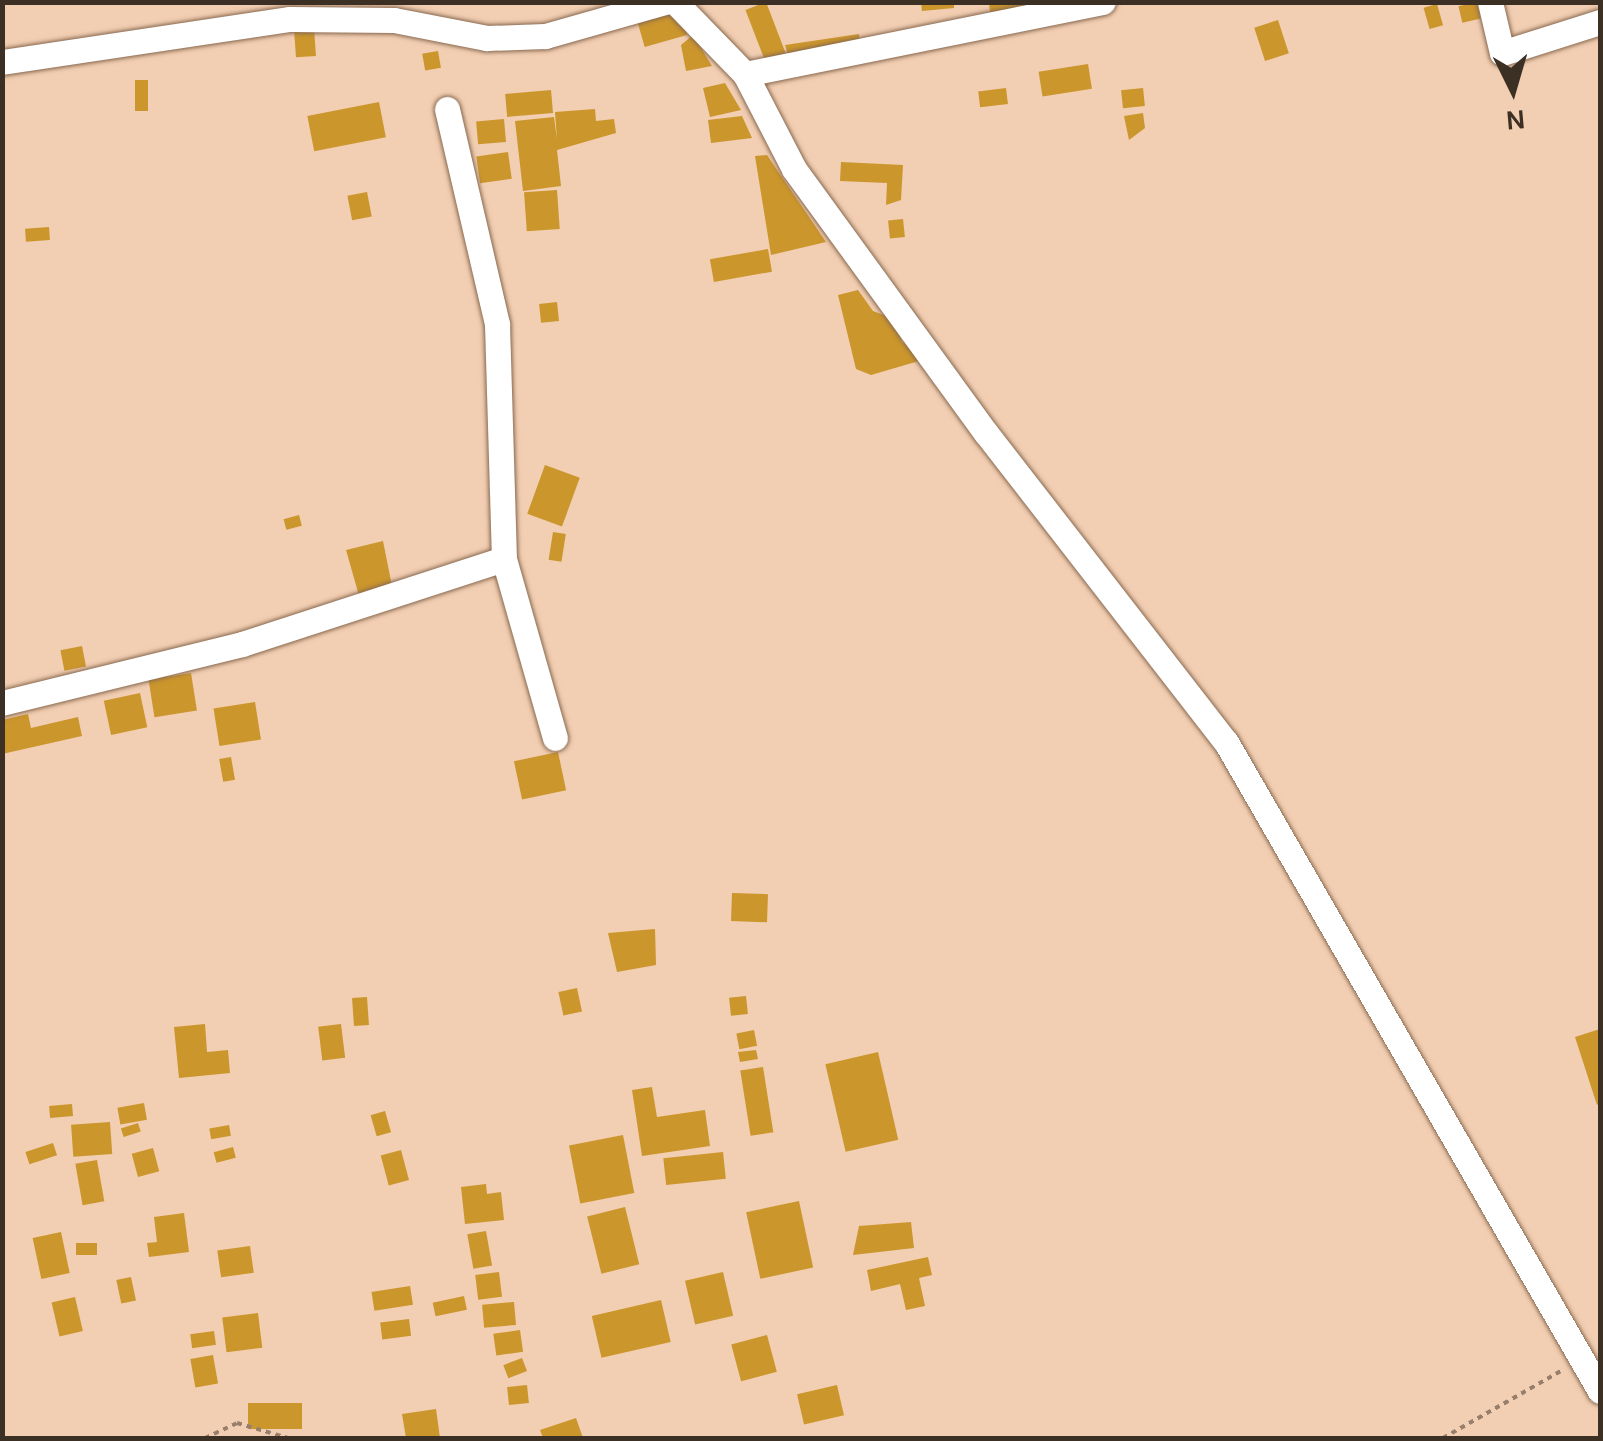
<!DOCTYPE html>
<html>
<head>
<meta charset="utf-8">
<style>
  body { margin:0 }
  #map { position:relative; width:1603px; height:1441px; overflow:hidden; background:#f2ceb2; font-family:Karla,sans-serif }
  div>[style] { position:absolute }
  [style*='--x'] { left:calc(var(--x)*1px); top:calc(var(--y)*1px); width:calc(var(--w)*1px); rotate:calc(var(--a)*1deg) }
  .building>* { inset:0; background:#cb962c; transform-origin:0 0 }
  .path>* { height:4px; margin-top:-2px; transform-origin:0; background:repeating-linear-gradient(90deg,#987f6c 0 5px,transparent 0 10px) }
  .roads { filter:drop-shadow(0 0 2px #886950) drop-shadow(0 0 2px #886950) }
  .street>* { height:25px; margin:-12.5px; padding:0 12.5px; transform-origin:12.5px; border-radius:12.5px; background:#fff }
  span { translate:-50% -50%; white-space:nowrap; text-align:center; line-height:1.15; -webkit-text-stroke:8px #f2ceb2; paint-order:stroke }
  .frame { position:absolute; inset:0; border:5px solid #3c2f24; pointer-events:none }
  .north { position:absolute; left:1463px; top:40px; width:100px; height:100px; -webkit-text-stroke:8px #f2ceb2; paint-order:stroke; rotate:175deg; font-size:28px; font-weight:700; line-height:40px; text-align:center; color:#3c2f24 }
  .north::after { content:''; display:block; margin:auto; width:35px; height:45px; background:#3c2f24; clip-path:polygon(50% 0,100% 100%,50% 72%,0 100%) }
</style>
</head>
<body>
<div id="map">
  <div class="building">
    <div style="left:766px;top:2px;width:55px;height:22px;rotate:69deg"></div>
    <div style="clip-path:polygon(921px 2px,954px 2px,954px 8px,922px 11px)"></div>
    <div style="clip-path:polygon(989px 2px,1023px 2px,1024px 10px,990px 12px)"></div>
    <div style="left:1477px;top:2px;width:17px;height:19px;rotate:77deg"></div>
    <div style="left:1437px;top:4px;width:22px;height:14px;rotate:74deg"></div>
    <div style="left:679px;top:7px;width:29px;height:44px;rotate:74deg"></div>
    <div style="left:1278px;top:20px;width:35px;height:25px;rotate:72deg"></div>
    <div style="left:314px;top:28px;width:28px;height:20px;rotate:86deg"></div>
    <div style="clip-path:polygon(859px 34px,860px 45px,789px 59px,785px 45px)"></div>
    <div style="clip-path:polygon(693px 35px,712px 66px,686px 71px,681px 45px)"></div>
    <div style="left:438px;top:51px;width:17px;height:16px;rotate:80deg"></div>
    <div style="left:1088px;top:64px;width:25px;height:50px;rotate:81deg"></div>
    <div style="left:148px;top:80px;width:31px;height:13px;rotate:90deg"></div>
    <div style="clip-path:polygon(725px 83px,741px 110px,710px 117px,703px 88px)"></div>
    <div style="left:1006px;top:88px;width:16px;height:28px;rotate:83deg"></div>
    <div style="left:1143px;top:88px;width:18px;height:22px;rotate:84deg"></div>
    <div style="left:551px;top:90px;width:23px;height:46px;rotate:85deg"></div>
    <div style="left:379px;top:102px;width:36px;height:73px;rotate:79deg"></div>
    <div style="clip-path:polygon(595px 109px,596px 121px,614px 119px,616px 133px,557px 150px,561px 186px,523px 191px,515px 121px,554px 117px,557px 140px,555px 112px)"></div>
    <div style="clip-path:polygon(1143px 113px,1145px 128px,1129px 140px,1124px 116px)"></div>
    <div style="clip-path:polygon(742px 116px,752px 138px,711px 143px,708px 120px)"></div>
    <div style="left:504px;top:119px;width:23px;height:28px;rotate:85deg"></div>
    <div style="left:508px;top:152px;width:27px;height:32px;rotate:82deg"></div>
    <div style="clip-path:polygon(767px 155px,826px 242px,771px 255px,755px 156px)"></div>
    <div style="clip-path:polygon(841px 162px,903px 165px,901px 200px,886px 205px,887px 183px,840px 181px)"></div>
    <div style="left:557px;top:190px;width:39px;height:33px;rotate:86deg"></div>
    <div style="left:367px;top:192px;width:25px;height:20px;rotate:79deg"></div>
    <div style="left:903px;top:219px;width:18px;height:15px;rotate:84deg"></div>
    <div style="left:49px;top:227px;width:13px;height:24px;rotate:86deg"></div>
    <div style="left:768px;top:249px;width:23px;height:59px;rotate:80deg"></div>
    <div style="clip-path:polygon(858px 290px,873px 311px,894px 319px,902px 342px,915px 350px,919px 361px,871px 375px,856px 369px,838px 295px)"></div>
    <div style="left:557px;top:302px;width:19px;height:18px;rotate:84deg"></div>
    <div style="left:545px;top:465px;width:37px;height:52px;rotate:20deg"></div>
    <div style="left:299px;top:515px;width:11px;height:16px;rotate:75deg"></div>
    <div style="left:553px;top:532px;width:13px;height:28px;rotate:9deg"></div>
    <div style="clip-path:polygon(383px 541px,392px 586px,360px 599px,346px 550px)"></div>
    <div style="left:82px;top:646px;width:21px;height:22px;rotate:79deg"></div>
    <div style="left:191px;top:673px;width:38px;height:43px;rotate:81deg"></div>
    <div style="left:140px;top:693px;width:35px;height:37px;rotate:78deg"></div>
    <div style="left:255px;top:702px;width:38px;height:42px;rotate:81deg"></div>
    <div style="clip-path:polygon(28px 714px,31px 728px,78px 717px,82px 736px,2px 754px,2px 720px)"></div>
    <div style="left:558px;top:752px;width:39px;height:45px;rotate:78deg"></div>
    <div style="left:231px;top:757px;width:23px;height:12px;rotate:80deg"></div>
    <div style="left:732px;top:893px;width:36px;height:28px;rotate:2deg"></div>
    <div style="clip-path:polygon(655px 929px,656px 965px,617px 972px,608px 933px)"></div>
    <div style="left:577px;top:988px;width:24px;height:19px;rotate:78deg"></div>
    <div style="left:746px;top:996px;width:18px;height:17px;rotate:84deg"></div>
    <div style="left:367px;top:997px;width:28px;height:15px;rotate:86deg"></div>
    <div style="clip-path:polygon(205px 1024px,207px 1052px,228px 1050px,230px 1073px,179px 1078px,174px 1027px)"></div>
    <div style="left:341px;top:1024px;width:34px;height:23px;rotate:83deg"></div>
    <div style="clip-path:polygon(1600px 1029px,1600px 1103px,1597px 1105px,1575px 1037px)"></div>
    <div style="left:754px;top:1030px;width:16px;height:18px;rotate:79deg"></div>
    <div style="clip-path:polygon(756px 1050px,758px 1059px,740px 1062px,738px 1052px)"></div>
    <div style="left:878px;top:1052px;width:90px;height:54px;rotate:77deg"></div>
    <div style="left:763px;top:1067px;width:66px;height:23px;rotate:81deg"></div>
    <div style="clip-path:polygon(652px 1087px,657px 1117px,705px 1110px,710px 1146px,642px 1156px,632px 1090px)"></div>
    <div style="left:144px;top:1103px;width:17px;height:27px;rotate:80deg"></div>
    <div style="left:72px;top:1104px;width:12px;height:23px;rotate:85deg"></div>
    <div style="left:385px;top:1111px;width:22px;height:15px;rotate:74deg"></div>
    <div style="left:110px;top:1122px;width:32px;height:39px;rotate:86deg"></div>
    <div style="left:138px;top:1123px;width:9px;height:18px;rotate:72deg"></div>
    <div style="left:229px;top:1125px;width:11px;height:20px;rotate:80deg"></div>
    <div style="left:623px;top:1135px;width:59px;height:55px;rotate:79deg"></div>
    <div style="left:53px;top:1143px;width:13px;height:29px;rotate:72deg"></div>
    <div style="left:233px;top:1147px;width:11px;height:20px;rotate:75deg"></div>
    <div style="left:153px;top:1148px;width:24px;height:22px;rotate:75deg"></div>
    <div style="left:401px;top:1150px;width:31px;height:21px;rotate:75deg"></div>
    <div style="left:723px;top:1152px;width:27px;height:60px;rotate:84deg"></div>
    <div style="left:97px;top:1160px;width:42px;height:22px;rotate:80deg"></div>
    <div style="clip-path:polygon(486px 1184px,487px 1194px,501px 1192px,504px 1220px,465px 1224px,461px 1187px)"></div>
    <div style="left:799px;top:1201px;width:68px;height:54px;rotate:78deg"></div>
    <div style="left:625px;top:1207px;width:59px;height:39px;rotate:76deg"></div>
    <div style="clip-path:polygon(184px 1213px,189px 1252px,149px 1257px,147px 1243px,157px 1242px,154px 1217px)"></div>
    <div style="clip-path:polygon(911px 1222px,914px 1248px,853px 1255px,859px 1226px)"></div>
    <div style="left:486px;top:1231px;width:35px;height:19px;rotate:80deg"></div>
    <div style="left:61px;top:1232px;width:42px;height:29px;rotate:78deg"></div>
    <div style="left:76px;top:1243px;width:21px;height:12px"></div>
    <div style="left:250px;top:1246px;width:27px;height:33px;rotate:82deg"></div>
    <div style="clip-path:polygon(928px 1257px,932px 1275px,919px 1278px,925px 1306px,906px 1310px,900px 1284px,871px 1291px,867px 1270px)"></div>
    <div style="left:499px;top:1272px;width:25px;height:24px;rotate:83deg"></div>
    <div style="left:723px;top:1272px;width:45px;height:39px;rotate:77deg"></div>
    <div style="left:131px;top:1277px;width:24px;height:15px;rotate:78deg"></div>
    <div style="left:410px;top:1286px;width:19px;height:39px;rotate:81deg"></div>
    <div style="left:464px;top:1296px;width:14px;height:32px;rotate:78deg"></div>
    <div style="left:75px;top:1297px;width:35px;height:24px;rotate:77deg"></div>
    <div style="left:661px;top:1300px;width:43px;height:71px;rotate:77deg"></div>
    <div style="left:514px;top:1302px;width:23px;height:32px;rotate:85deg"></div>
    <div style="left:258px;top:1313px;width:35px;height:36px;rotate:83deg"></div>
    <div style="left:409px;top:1319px;width:17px;height:29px;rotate:83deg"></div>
    <div style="left:520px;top:1330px;width:22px;height:27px;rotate:82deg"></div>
    <div style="left:214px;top:1331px;width:14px;height:24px;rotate:82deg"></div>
    <div style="left:767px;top:1335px;width:38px;height:37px;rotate:75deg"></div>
    <div style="left:213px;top:1355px;width:29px;height:23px;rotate:80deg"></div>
    <div style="left:522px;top:1358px;width:14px;height:20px;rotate:69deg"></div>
    <div style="left:527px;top:1385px;width:18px;height:20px;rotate:84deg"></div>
    <div style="left:837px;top:1385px;width:31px;height:41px;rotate:77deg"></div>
    <div style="left:248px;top:1403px;width:54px;height:26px"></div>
    <div style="clip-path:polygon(436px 1409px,440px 1438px,406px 1438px,402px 1414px)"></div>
    <div style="clip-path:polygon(576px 1418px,583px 1438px,543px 1438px,540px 1430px)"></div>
  </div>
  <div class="path">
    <div style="--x:205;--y:1438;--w:35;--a:-25"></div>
    <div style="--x:237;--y:1423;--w:53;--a:16.4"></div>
    <div style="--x:1443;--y:1438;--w:136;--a:-29.6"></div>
  </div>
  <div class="roads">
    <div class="street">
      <div style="--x:675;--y:2;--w:100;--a:45.8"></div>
      <div style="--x:745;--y:74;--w:107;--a:62.7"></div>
      <div style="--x:794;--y:169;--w:326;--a:54"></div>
      <div style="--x:986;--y:433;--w:391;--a:52.2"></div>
      <div style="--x:1226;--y:742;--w:749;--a:60.05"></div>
      <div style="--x:1490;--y:2;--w:52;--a:76.8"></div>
      <div style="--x:1502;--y:53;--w:103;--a:-17.6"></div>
      <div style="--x:2;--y:62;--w:291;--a:-8.5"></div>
      <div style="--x:290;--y:19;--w:104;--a:0.6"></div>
      <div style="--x:394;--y:20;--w:95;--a:11"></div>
      <div style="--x:487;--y:38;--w:58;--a:-2"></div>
      <div style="--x:545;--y:36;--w:125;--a:-15.8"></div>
      <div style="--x:745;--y:74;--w:365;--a:-11.4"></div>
      <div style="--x:447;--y:109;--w:221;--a:76.9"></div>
      <div style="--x:497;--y:324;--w:235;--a:88.3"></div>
      <div style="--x:504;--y:559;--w:186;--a:74.1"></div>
      <div style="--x:2;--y:703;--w:247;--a:-13.8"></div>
      <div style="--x:242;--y:644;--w:275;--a:-18"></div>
    </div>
  </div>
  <div class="frame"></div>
  <div class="north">N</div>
</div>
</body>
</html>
